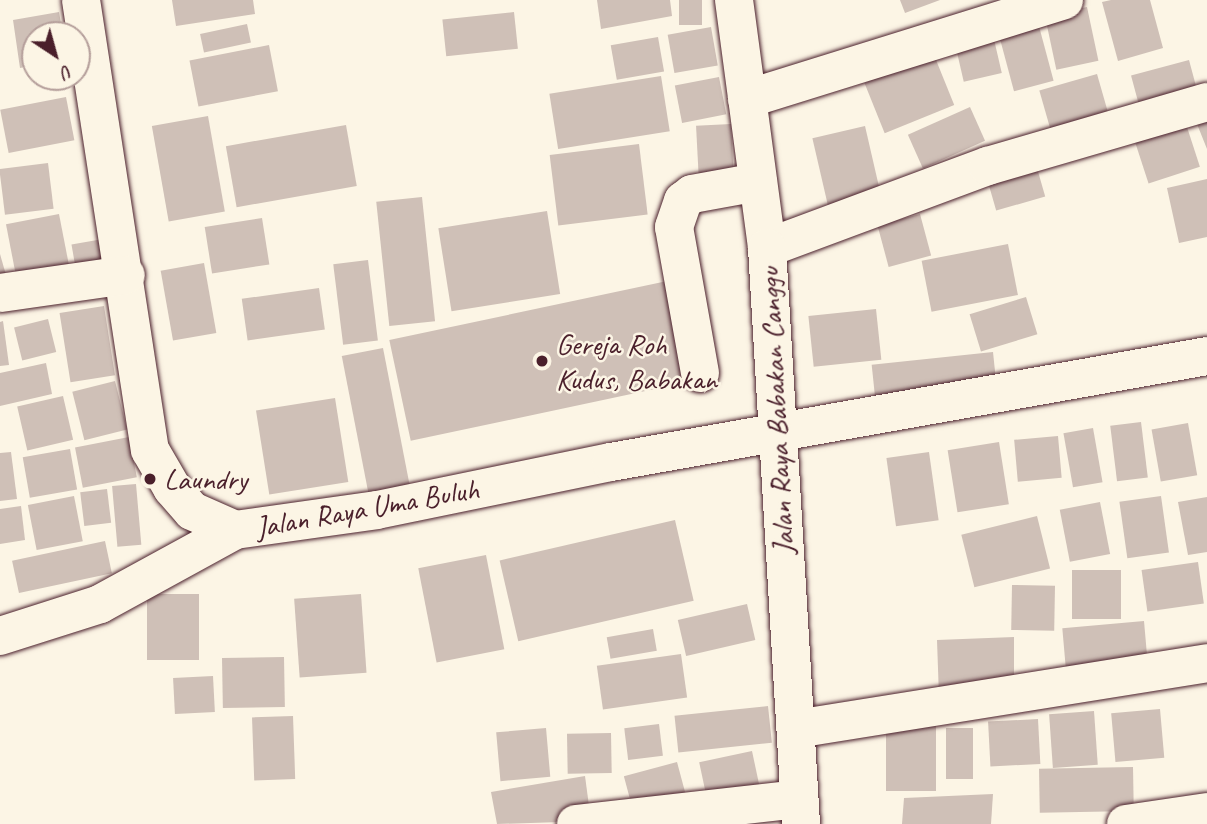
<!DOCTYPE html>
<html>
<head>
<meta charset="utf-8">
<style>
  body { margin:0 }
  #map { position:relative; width:1207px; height:824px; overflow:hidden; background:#fcf5e5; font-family:Caveat,sans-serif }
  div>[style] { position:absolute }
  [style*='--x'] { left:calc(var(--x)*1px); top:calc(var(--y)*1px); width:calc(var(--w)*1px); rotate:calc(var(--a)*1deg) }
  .building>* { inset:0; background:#cfc0b7; transform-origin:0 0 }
  .roads { filter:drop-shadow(0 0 2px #4a1f2b) drop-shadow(0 0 2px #4a1f2b) }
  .street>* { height:38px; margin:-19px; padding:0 19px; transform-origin:19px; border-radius:19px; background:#fcf5e5 }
  .secondary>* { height:38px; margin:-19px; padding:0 19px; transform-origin:19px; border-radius:19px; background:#fcf5e5 }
  .dots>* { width:19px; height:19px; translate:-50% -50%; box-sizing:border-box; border:4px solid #fcf5e5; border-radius:50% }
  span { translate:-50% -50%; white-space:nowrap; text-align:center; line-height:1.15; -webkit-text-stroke:5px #fcf5e5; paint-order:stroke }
  .poi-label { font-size:30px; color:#4a1f2b }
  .left { translate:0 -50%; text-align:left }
  .street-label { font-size:30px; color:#4a1f2b }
  .north { position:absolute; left:21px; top:21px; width:70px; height:70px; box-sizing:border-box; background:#fcf5e5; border:2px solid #b59f9b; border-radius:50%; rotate:144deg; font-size:19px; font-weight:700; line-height:28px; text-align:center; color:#4a1f2b }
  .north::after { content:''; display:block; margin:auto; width:24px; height:32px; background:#4a1f2b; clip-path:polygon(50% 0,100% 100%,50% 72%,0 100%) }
</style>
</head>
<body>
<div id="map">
  <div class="building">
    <div style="clip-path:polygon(172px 0,253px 0,255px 14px,176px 26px)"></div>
    <div style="clip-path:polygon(597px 0,670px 0,672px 16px,601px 29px)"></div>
    <div style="left:679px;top:0;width:23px;height:25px"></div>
    <div style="clip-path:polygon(900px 0,940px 0,905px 13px)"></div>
    <div style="clip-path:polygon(1111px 0,1150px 0,1163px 48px,1118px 61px,1102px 2px)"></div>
    <div style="left:1087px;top:7px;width:55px;height:43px;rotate:78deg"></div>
    <div style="clip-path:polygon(59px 12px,63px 35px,35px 35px,35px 65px,20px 68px,13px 20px)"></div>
    <div style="left:514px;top:12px;width:37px;height:72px;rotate:84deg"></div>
    <div style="left:1036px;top:15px;width:68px;height:41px;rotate:75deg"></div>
    <div style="left:247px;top:24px;width:19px;height:48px;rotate:78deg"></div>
    <div style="left:711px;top:27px;width:39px;height:44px;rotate:80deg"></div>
    <div style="left:993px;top:35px;width:39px;height:39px;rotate:77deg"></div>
    <div style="left:658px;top:37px;width:35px;height:48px;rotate:80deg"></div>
    <div style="left:269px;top:45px;width:47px;height:81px;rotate:79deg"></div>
    <div style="left:934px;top:55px;width:54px;height:75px;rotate:68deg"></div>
    <div style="left:1189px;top:60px;width:42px;height:60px;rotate:75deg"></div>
    <div style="left:1097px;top:74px;width:47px;height:60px;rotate:74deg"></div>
    <div style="left:661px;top:76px;width:56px;height:113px;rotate:81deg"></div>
    <div style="left:719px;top:77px;width:38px;height:45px;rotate:79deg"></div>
    <div style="left:66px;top:97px;width:44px;height:67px;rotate:79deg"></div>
    <div style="left:970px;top:107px;width:37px;height:68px;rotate:66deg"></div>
    <div style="clip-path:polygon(1207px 114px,1207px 149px,1195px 119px)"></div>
    <div style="left:208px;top:116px;width:97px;height:57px;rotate:80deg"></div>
    <div style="left:731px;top:124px;width:56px;height:35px;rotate:87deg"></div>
    <div style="left:1186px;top:124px;width:45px;height:54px;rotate:72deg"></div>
    <div style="left:346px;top:125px;width:62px;height:122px;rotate:80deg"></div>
    <div style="left:865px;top:126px;width:73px;height:54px;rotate:77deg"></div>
    <div style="left:639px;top:144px;width:71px;height:90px;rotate:83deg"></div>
    <div style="left:1035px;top:161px;width:37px;height:51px;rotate:74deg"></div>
    <div style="left:48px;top:163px;width:46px;height:49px;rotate:83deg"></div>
    <div style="clip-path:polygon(1207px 179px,1207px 237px,1179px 243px,1167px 188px)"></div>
    <div style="left:422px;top:197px;width:125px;height:46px;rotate:84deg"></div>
    <div style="left:547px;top:211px;width:84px;height:110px;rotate:81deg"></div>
    <div style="left:59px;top:214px;width:59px;height:54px;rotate:79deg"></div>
    <div style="left:920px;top:214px;width:43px;height:44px;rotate:75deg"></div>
    <div style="left:262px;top:218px;width:47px;height:58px;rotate:81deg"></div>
    <div style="left:103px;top:239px;width:28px;height:32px;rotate:80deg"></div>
    <div style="left:1008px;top:244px;width:52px;height:88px;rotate:79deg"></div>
    <div style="clip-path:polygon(0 254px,6px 275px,0 277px)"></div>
    <div style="left:368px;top:260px;width:81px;height:35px;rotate:83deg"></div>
    <div style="left:204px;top:263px;width:71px;height:44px;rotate:80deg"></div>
    <div style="left:672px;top:280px;width:103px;height:289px;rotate:78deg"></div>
    <div style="left:319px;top:288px;width:42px;height:78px;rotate:82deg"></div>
    <div style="left:1026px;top:297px;width:39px;height:59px;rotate:73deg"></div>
    <div style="left:104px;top:306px;width:70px;height:45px;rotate:81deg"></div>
    <div style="left:876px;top:309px;width:51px;height:68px;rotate:84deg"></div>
    <div style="left:48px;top:319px;width:34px;height:35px;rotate:76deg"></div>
    <div style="clip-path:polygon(3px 321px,9px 365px,0 366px,0 322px)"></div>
    <div style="left:383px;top:348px;width:142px;height:42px;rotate:79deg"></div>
    <div style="left:993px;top:352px;width:39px;height:122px;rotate:84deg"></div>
    <div style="clip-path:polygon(46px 363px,52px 394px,0 406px,0 373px)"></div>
    <div style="left:115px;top:381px;width:50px;height:44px;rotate:76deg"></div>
    <div style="left:63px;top:396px;width:45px;height:47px;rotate:77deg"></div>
    <div style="left:335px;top:398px;width:85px;height:80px;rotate:81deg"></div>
    <div style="left:1141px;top:422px;width:56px;height:31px;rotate:83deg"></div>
    <div style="left:1188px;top:423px;width:53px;height:37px;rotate:80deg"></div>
    <div style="left:1093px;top:428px;width:55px;height:30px;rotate:80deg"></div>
    <div style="left:1058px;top:436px;width:42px;height:44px;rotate:85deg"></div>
    <div style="left:129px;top:437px;width:41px;height:55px;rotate:79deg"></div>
    <div style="left:999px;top:442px;width:63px;height:52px;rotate:81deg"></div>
    <div style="left:70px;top:449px;width:41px;height:48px;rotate:80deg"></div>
    <div style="clip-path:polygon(11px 452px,17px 499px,0 501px,0 453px)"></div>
    <div style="left:929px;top:452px;width:69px;height:43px;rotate:82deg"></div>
    <div style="left:136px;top:484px;width:61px;height:24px;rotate:85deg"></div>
    <div style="left:107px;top:489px;width:34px;height:27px;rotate:83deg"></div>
    <div style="left:74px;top:496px;width:46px;height:47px;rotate:79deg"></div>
    <div style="left:1161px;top:496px;width:57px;height:42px;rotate:82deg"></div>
    <div style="clip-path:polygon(1207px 497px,1207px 552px,1188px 555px,1178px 502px)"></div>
    <div style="left:1100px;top:502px;width:53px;height:41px;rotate:79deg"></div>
    <div style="clip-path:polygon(21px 506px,25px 540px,0 544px,0 509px)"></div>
    <div style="left:1037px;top:516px;width:54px;height:78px;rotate:76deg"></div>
    <div style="left:675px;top:520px;width:83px;height:180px;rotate:77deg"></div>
    <div style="left:105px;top:541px;width:33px;height:95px;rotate:78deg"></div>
    <div style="left:486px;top:555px;width:96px;height:69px;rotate:79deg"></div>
    <div style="left:1198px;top:562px;width:42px;height:57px;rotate:82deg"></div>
    <div style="left:1121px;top:570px;width:49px;height:49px;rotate:90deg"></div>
    <div style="left:1012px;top:585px;width:43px;height:45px;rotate:1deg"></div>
    <div style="left:147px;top:594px;width:52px;height:66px"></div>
    <div style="left:361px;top:594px;width:79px;height:67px;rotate:86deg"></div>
    <div style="left:747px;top:604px;width:37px;height:71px;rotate:77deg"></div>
    <div style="left:1144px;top:621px;width:44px;height:82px;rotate:85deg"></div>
    <div style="left:653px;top:629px;width:22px;height:47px;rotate:80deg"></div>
    <div style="clip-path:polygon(1014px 637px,1014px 687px,939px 697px,937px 640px)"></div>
    <div style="left:681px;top:654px;width:44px;height:85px;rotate:82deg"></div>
    <div style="left:284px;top:657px;width:50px;height:62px;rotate:89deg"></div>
    <div style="left:213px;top:676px;width:36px;height:40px;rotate:87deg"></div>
    <div style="left:768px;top:706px;width:37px;height:94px;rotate:84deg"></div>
    <div style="left:1160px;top:709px;width:49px;height:49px;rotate:85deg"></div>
    <div style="left:1094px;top:711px;width:54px;height:45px;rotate:86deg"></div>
    <div style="left:293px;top:716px;width:63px;height:41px;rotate:88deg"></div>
    <div style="left:1038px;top:719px;width:45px;height:50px;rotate:87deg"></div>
    <div style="left:659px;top:724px;width:32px;height:35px;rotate:83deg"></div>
    <div style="left:886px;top:726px;width:50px;height:65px"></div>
    <div style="left:546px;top:728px;width:49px;height:50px;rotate:85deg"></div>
    <div style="left:946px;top:728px;width:27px;height:51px"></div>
    <div style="left:611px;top:733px;width:40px;height:44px;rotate:89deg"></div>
    <div style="left:752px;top:751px;width:44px;height:54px;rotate:78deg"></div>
    <div style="left:677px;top:762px;width:39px;height:55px;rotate:75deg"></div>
    <div style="left:1133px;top:767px;width:44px;height:94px;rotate:89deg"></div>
    <div style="clip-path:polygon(585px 776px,591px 821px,497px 824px,491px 792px)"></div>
    <div style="clip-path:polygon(993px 794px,991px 824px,902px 824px,904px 798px)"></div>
  </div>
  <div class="roads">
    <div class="street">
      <div style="--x:81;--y:0;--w:455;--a:81.3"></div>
      <div style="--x:150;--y:450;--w:44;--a:59.9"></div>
      <div style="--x:172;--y:488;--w:30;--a:49"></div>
      <div style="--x:192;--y:511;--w:47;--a:23.8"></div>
      <div style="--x:235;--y:530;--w:143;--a:-8"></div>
      <div style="--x:377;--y:510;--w:239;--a:-11.6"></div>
      <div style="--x:611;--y:462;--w:605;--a:-10.08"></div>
      <div style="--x:747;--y:99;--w:332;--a:-17.3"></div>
      <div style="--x:767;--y:248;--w:236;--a:-20.4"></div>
      <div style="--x:988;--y:166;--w:228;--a:-16.3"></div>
      <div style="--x:0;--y:293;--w:127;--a:-8.1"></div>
      <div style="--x:700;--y:373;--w:148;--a:-100.1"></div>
      <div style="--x:674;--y:227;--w:28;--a:-71"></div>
      <div style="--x:683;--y:201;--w:11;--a:-38"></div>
      <div style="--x:692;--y:194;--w:67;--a:-10.3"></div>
      <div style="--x:0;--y:636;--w:105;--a:-17.7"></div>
      <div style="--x:100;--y:604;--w:154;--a:-28.7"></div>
      <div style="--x:796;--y:729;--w:416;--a:-9.1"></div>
      <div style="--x:576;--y:824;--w:224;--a:-6.4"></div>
      <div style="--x:1126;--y:824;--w:82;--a:-8.4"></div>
    </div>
    <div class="secondary">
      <div style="--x:734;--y:0;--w:250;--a:82.4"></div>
      <div style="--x:767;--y:248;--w:577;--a:86.62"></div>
    </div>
  </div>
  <div class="dots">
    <div style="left:542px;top:361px;background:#4a1f2b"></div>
    <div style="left:150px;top:479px;background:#4a1f2b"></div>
  </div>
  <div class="poi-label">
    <span class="left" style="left:556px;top:361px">Gereja Roh<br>Kudus, Babakan</span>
    <span class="left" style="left:164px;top:479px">Laundry</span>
  </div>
  <div class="street-label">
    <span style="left:776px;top:411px;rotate:-93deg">Jalan Raya Babakan Canggu</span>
    <span style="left:367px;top:508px;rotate:-10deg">Jalan Raya Uma Buluh</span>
  </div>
  <div class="north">U</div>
</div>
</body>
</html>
